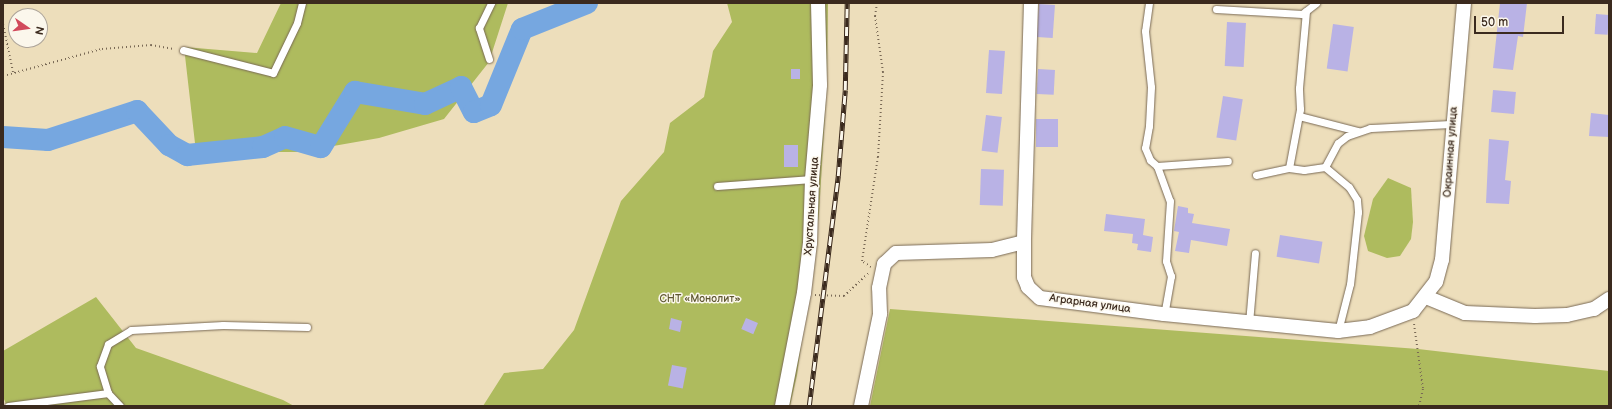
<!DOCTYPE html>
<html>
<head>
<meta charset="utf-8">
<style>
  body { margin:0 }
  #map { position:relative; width:1612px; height:409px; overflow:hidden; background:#eddebb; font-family:"Balsamiq Sans",sans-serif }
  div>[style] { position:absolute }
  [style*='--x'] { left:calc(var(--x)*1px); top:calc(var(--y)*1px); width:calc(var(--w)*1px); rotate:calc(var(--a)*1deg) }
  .green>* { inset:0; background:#aebb5e }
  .river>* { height:22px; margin:-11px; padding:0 11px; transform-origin:11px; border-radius:11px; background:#76a7e0 }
  .building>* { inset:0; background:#b9b2e5; transform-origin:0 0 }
  .path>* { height:2px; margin-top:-1px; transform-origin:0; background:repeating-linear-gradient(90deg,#796955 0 1px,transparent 0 4px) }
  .roads { filter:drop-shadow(0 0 1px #796955) drop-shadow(0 0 1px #796955) }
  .lane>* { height:7px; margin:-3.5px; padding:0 3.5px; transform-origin:3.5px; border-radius:3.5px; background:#fff }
  .street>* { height:14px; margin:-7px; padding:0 7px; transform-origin:7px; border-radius:7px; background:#fff }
  .rail>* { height:4.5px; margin-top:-2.25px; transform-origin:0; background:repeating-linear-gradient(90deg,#fbf7ec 0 9px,#3b2a1e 0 18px); box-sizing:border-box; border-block:1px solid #3b2a1e }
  span { translate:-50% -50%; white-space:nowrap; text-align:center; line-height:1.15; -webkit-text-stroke:3px #fbf7ec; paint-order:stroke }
  .street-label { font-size:11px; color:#3b2a1e }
  .park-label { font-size:11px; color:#5e5631 }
  .frame { position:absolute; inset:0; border:4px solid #3b2a1e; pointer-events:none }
  .north { position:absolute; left:8px; top:8px; width:40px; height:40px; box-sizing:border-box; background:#fbf7ec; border:1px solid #aea59a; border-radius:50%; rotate:103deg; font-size:11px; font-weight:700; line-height:16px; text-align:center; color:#3b2a1e }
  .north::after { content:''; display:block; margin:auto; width:14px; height:18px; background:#d1495b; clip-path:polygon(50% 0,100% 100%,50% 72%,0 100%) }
  .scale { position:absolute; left:1474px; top:16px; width:90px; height:18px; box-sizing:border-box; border:2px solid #3b2a1e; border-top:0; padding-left:5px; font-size:12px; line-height:14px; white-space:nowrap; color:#3b2a1e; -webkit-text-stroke:3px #fbf7ec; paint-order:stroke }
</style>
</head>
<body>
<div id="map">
  <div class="green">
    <div style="clip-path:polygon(281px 3px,508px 3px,489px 62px,444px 119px,379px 138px,299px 152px,196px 152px,184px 47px,257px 53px)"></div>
    <div style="clip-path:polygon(727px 3px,828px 3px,827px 80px,819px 214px,797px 375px,790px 406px,483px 406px,504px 373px,543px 369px,574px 330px,621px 201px,664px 152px,670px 123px,704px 97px,713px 51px,732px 22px)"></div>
    <div style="clip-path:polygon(1388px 178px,1411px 188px,1413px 222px,1411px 239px,1400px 256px,1387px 258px,1368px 251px,1364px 236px,1373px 199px)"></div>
    <div style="clip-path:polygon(96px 297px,136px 348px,283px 400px,294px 406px,7px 406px,3px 397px,3px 351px)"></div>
    <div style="clip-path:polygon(890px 309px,1418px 349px,1609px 371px,1609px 406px,870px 406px)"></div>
  </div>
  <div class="river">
    <div style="--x:3;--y:137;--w:45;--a:3.8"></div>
    <div style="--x:48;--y:140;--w:94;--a:-18"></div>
    <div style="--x:137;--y:111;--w:47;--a:46.7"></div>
    <div style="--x:169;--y:145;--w:21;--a:29"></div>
    <div style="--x:187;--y:155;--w:76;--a:-6"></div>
    <div style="--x:263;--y:147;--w:24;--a:-24"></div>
    <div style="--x:285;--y:137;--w:37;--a:16"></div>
    <div style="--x:321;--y:147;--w:65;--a:-58.3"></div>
    <div style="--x:355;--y:92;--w:71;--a:9.7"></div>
    <div style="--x:425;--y:104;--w:40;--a:-25"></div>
    <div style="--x:461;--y:87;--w:28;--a:63"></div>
    <div style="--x:474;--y:112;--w:18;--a:-22"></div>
    <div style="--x:491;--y:105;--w:82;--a:-67.8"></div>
    <div style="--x:522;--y:29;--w:70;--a:-21.8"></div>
  </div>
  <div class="building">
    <div style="clip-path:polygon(1500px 3px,1527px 3px,1523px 37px,1518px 36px,1513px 70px,1493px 68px)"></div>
    <div style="left:1039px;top:4px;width:16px;height:33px;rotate:4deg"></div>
    <div style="left:1596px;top:14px;width:13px;height:20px;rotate:4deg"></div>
    <div style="left:1227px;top:22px;width:19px;height:44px;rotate:3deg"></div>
    <div style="left:1333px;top:24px;width:21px;height:45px;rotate:8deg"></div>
    <div style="left:989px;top:50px;width:16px;height:43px;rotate:4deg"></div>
    <div style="left:791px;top:69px;width:9px;height:10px"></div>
    <div style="left:1038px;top:69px;width:17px;height:25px;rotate:3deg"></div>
    <div style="left:1493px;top:90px;width:23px;height:22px;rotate:5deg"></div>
    <div style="left:1223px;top:96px;width:20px;height:42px;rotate:9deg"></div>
    <div style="clip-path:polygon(1591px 113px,1609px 115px,1609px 137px,1589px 136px)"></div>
    <div style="left:986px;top:115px;width:16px;height:36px;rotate:7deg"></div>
    <div style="left:1036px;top:119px;width:22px;height:28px"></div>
    <div style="clip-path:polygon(1489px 139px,1509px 141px,1505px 180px,1511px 181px,1509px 204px,1486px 203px)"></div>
    <div style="left:784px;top:145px;width:14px;height:22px"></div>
    <div style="left:981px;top:169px;width:23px;height:36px;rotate:2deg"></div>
    <div style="clip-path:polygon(1178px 206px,1188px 208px,1188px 213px,1194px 214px,1192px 223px,1230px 229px,1227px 246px,1191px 240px,1189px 253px,1175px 251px,1179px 232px,1174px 231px)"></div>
    <div style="clip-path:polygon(1106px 214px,1145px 219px,1143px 235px,1153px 237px,1151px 252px,1137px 250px,1138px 244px,1132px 243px,1133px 234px,1104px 231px)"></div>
    <div style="left:1280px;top:235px;width:43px;height:22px;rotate:9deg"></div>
    <div style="clip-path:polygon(671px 318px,682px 321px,680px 332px,669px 329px)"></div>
    <div style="left:746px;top:318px;width:13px;height:12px;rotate:23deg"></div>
    <div style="left:672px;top:365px;width:15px;height:21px;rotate:11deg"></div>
  </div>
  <div class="path">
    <div style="--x:3;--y:24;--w:49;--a:78.2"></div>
    <div style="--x:3;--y:76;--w:103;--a:-15.3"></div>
    <div style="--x:102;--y:49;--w:49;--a:-4.7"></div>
    <div style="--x:151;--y:45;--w:23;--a:10"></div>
    <div style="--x:871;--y:267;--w:11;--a:-146"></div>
    <div style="--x:862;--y:261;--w:105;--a:-81.3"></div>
    <div style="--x:878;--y:157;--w:85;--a:-86.6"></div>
    <div style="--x:883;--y:72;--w:57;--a:-98.1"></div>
    <div style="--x:875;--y:16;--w:13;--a:-81"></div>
    <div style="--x:815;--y:295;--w:29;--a:2"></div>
    <div style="--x:844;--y:296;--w:34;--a:-43"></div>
    <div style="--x:1414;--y:324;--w:66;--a:82.1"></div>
    <div style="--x:1423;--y:389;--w:17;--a:103"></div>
  </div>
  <div class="roads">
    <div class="lane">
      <div style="--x:1149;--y:3;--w:28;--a:98"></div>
      <div style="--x:1145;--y:31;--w:56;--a:83.9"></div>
      <div style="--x:1151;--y:87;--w:39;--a:93"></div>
      <div style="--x:1149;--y:126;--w:22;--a:100"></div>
      <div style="--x:1145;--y:148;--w:13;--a:67"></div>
      <div style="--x:1150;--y:160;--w:9;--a:41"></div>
      <div style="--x:1157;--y:166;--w:71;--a:-4"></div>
      <div style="--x:1216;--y:9;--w:86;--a:3.3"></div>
      <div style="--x:1302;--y:14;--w:18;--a:-38"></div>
      <div style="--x:183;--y:50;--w:93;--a:14.3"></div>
      <div style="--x:273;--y:73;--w:55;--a:-64.4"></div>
      <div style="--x:297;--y:23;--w:21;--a:-76"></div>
      <div style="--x:489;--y:59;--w:33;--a:-108"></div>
      <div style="--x:479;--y:28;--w:28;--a:-64"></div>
      <div style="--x:1299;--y:116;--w:61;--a:14.3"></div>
      <div style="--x:1157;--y:166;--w:37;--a:70"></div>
      <div style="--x:1170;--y:201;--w:60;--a:93.8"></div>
      <div style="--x:1166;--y:261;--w:16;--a:72"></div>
      <div style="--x:1171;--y:276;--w:39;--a:100"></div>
      <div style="--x:1325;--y:167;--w:31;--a:40"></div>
      <div style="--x:1349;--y:187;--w:15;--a:58"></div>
      <div style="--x:1357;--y:200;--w:12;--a:85"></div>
      <div style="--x:1358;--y:212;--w:72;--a:96.3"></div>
      <div style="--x:1350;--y:284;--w:49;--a:104.3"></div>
      <div style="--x:1289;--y:168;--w:60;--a:-79.4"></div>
      <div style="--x:1300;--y:109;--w:21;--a:-93"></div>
      <div style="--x:1299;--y:88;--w:77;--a:-84.8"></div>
      <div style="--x:1256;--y:175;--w:34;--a:-12"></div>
      <div style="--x:1289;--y:168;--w:15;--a:8"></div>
      <div style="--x:1304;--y:170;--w:21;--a:-8"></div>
      <div style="--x:1325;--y:167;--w:27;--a:-62"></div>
      <div style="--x:1338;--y:143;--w:11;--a:-38"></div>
      <div style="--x:1347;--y:136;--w:24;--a:-19"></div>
      <div style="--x:1370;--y:128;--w:82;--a:-2.8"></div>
      <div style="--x:717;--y:186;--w:95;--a:-4.2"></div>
      <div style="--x:1249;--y:323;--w:70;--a:-85.1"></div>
      <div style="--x:8;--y:406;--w:101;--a:-7.4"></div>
      <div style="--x:120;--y:406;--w:18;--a:-133"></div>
      <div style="--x:108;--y:393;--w:28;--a:-107"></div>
      <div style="--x:100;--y:366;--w:23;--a:-70"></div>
      <div style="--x:108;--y:344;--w:27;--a:-31"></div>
      <div style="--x:131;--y:330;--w:92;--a:-3.1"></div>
      <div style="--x:223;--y:325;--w:84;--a:1.4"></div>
    </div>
    <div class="street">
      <div style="--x:1031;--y:3;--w:239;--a:91.7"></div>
      <div style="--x:1024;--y:242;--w:35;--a:90"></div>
      <div style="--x:1024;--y:277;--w:11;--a:68"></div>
      <div style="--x:1028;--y:287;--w:16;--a:43"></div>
      <div style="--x:1040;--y:298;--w:125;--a:7.4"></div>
      <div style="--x:1164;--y:314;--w:175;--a:5.6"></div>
      <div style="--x:1338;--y:331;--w:32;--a:-7"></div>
      <div style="--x:1370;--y:327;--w:46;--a:-20.4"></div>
      <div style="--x:1413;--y:311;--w:37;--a:-52"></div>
      <div style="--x:1436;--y:282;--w:23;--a:-75"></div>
      <div style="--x:1442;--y:260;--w:258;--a:-85.1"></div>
      <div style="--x:1426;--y:297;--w:42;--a:22.3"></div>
      <div style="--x:1465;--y:313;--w:70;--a:2.5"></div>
      <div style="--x:1535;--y:316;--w:32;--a:-2"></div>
      <div style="--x:1567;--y:315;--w:28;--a:-13"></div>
      <div style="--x:1594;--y:309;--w:18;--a:-34"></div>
      <div style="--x:782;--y:406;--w:115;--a:-79"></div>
      <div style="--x:804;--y:293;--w:50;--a:-83.2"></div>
      <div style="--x:810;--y:243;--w:64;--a:-88.2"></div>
      <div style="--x:812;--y:179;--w:94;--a:-85.1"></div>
      <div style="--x:820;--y:85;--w:82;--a:-91.4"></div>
      <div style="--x:861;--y:406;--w:94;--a:-78.3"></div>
      <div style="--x:880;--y:314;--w:26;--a:-92"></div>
      <div style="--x:879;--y:288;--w:25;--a:-78"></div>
      <div style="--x:884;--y:264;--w:16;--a:-43"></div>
      <div style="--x:896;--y:253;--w:96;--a:-1.8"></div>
      <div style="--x:992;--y:250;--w:33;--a:-14"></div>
    </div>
  </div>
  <div class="rail">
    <div style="--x:809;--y:406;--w:232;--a:-82.8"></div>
    <div style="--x:838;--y:176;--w:86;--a:-85.3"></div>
    <div style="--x:845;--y:90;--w:87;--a:-88.7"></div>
  </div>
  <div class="street-label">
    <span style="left:1451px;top:152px;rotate:-86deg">Окраинная улица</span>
    <span style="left:812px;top:206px;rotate:-86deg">Хрустальная улица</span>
    <span style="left:1090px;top:304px;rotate:8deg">Аграрная улица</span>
  </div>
  <div class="park-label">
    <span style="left:700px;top:299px">СНТ «Монолит»</span>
  </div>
  <div class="frame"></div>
  <div class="north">N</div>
  <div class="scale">50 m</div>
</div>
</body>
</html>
